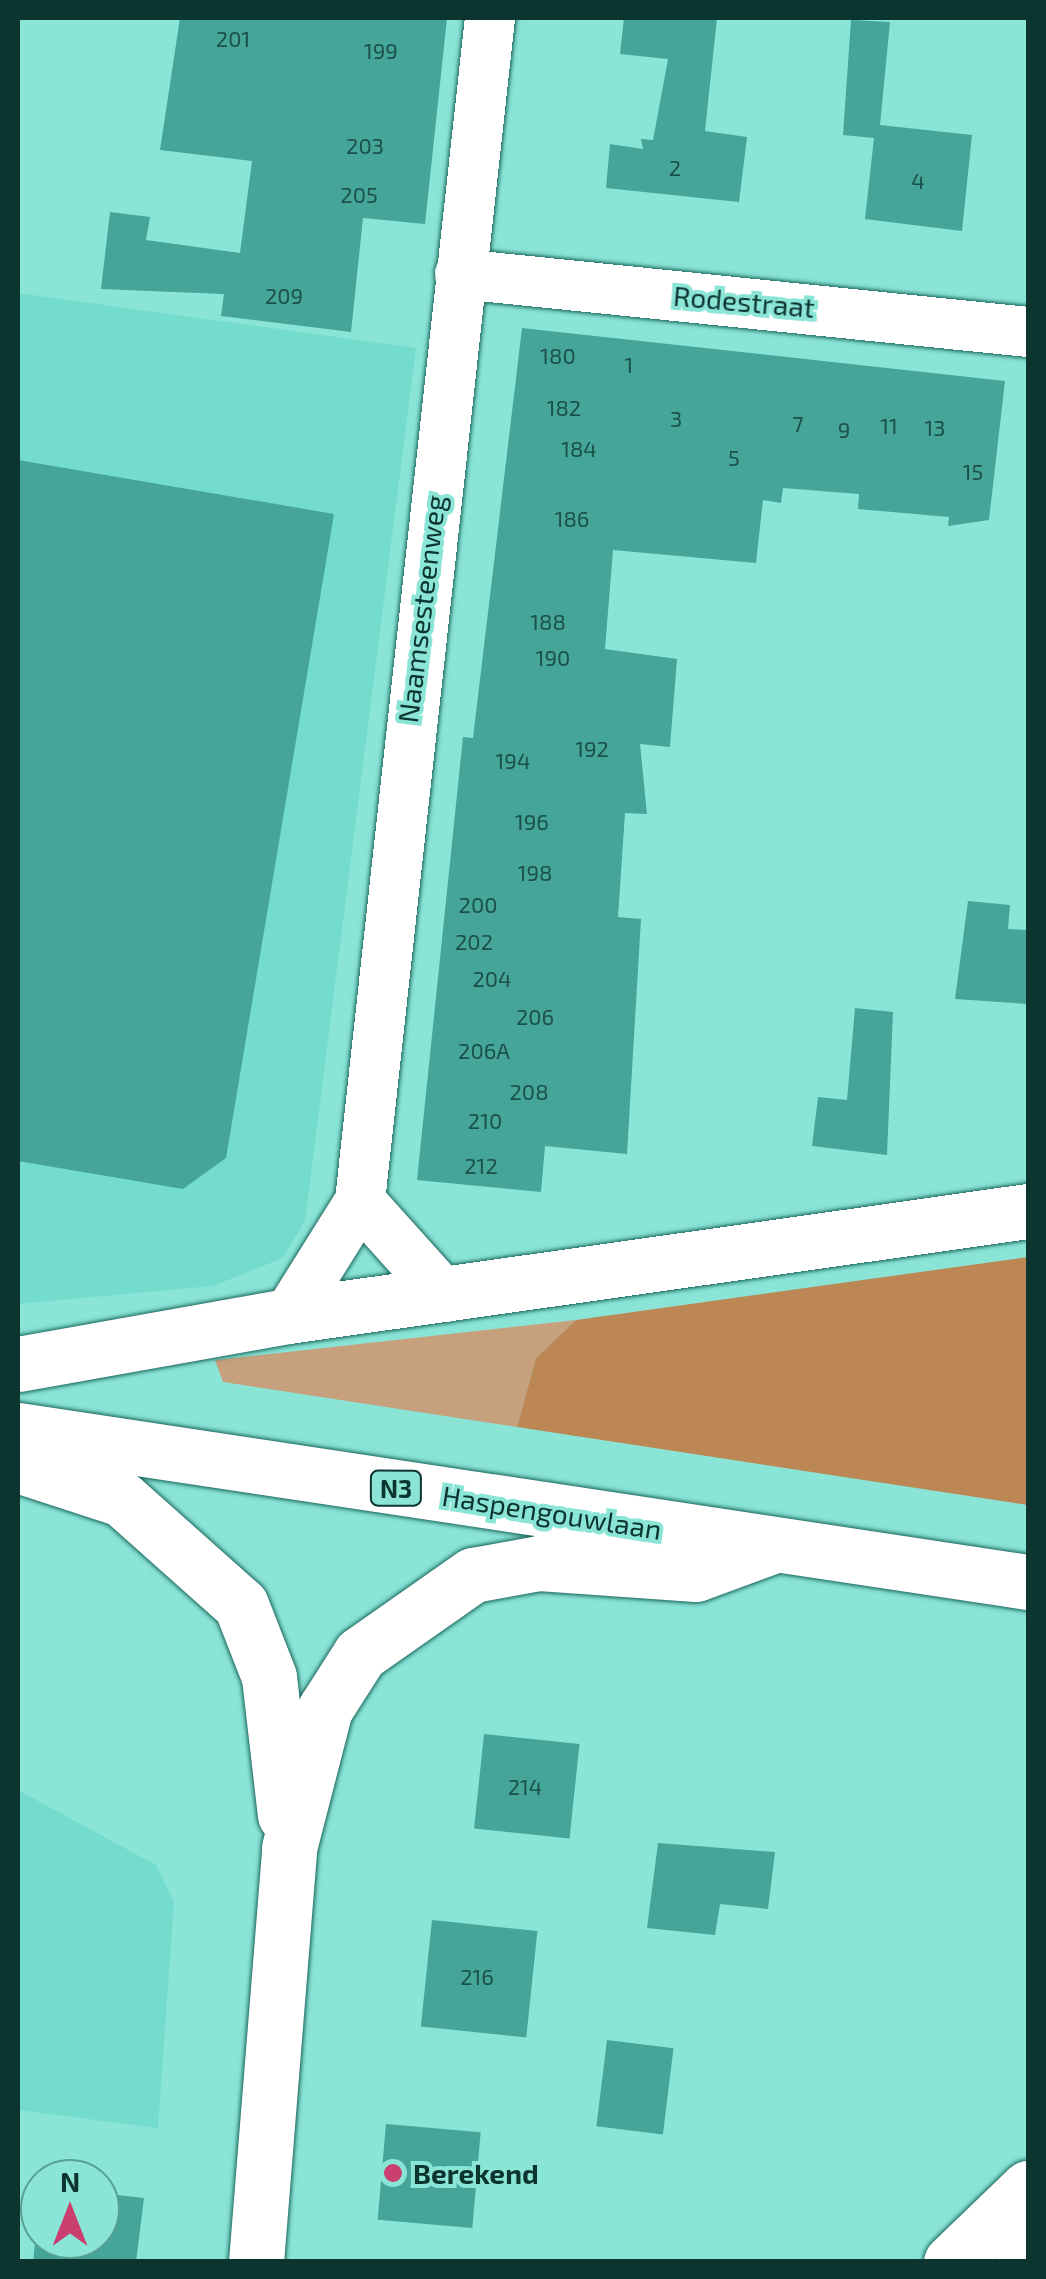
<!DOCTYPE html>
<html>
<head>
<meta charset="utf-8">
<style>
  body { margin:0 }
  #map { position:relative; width:1046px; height:2279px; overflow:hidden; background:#8ae5d7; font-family:"Exo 2",sans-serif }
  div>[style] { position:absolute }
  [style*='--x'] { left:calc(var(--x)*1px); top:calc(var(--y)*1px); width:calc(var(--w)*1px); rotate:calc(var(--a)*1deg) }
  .built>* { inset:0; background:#74dccd }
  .green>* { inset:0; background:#c7a07d }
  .forest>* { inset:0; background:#bc8755 }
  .building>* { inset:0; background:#44a598; transform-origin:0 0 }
  .roads { filter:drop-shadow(0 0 2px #1a655c) drop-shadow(0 0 2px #1a655c) }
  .street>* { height:50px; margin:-25px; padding:0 25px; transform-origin:25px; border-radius:25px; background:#fff }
  .primary>* { height:55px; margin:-27.5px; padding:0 27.5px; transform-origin:27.5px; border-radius:27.5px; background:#fff }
  .dots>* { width:28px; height:28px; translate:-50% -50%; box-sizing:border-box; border:5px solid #8ae5d7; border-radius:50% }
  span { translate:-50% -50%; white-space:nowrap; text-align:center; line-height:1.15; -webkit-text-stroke:8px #8ae5d7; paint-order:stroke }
  .number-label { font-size:22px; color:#1b514a }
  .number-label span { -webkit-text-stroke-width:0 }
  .shield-label span { padding:2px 8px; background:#8ae5d7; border:2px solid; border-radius:8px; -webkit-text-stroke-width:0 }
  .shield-label { font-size:25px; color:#0d3530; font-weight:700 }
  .street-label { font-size:28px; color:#0d3530 }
  .poi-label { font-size:28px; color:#0d3530; font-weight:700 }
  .left { translate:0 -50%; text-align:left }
  .frame { position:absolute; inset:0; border:20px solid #0d3530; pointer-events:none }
  .north { position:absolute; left:20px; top:2159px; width:100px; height:100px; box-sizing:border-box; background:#8ae5d7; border:2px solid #589f94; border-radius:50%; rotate:0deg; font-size:28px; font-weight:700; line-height:40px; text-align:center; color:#0d3530 }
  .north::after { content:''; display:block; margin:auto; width:35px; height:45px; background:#cb3f70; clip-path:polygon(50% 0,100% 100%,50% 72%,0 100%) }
</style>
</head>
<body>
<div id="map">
  <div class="built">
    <div style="clip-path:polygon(18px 293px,416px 348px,305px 1221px,283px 1258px,213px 1286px,18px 1304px)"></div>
    <div style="clip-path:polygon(18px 1790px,156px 1865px,174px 1902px,158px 2128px,18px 2110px)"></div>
  </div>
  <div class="green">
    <div style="clip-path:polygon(576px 1320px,536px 1358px,517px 1427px,223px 1382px,215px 1360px)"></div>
  </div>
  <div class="forest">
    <div style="clip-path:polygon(1028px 1257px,1028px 1505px,517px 1427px,536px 1358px,576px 1320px)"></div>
  </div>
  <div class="building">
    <div style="clip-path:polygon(180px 18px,447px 18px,425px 224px,363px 218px,351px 332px,221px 316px,224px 294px,101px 289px,110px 212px,150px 217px,146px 240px,240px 253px,252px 161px,160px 150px)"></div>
    <div style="clip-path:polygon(624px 18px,717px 18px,705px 131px,747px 137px,739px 202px,606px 188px,610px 144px,643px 149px,641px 139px,653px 140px,668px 59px,620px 54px)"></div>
    <div style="clip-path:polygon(851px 20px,890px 22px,880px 125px,972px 135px,962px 231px,865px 219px,874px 138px,843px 135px)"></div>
    <div style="clip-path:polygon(522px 328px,1005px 381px,989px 520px,948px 526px,949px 517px,858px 509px,859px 494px,783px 488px,781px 503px,763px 500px,756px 563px,613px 550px,605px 649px,677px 659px,670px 747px,640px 744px,647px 814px,625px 813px,618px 917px,641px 919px,627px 1154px,545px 1146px,541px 1192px,417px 1180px,463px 737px,473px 738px)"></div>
    <div style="clip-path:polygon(18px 460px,334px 514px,226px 1158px,183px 1189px,18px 1161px)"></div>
    <div style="clip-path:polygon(968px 901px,1010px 905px,1008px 929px,1028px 930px,1028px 1004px,955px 999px)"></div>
    <div style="clip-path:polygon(855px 1008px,893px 1012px,887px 1155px,812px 1146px,818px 1097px,847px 1100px)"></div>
    <div style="left:484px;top:1734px;width:96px;height:95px;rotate:6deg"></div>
    <div style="clip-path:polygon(658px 1843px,775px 1852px,768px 1909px,720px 1904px,715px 1935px,647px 1928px)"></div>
    <div style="left:432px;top:1920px;width:106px;height:107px;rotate:6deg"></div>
    <div style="left:607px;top:2040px;width:67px;height:87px;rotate:7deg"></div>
    <div style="left:386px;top:2124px;width:95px;height:96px;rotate:5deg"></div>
    <div style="clip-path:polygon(100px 2193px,144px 2198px,136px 2262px,33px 2262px,40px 2195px,40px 2239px,100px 2239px)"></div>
  </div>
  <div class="roads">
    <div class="street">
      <div style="--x:460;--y:274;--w:571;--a:5.83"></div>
      <div style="--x:360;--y:1201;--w:129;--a:48.1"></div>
      <div style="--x:288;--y:1316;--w:136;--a:-57.9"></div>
      <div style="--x:360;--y:1201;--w:1190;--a:-83.73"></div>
    </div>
    <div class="primary">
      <div style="--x:18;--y:1364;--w:274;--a:-10.1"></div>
      <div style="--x:288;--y:1316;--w:747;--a:-8.08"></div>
      <div style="--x:18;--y:1430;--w:1021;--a:8.56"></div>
      <div style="--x:18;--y:1465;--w:109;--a:18.1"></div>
      <div style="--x:122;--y:1499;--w:159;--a:41.7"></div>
      <div style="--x:241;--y:1605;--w:77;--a:68.7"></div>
      <div style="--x:269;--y:1677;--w:139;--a:83.4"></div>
      <div style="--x:256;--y:2262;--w:415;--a:-85.4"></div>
      <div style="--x:289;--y:1848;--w:144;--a:-75.5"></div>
      <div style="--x:325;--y:1709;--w:65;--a:-57.5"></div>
      <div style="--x:360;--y:1654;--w:138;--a:-35"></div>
      <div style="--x:473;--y:1575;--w:67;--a:-10.3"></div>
      <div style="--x:539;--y:1563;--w:157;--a:4"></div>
      <div style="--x:696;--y:1574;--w:84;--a:-20.2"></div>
      <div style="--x:951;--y:2262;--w:107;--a:-43.9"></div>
      <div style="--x:1022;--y:2262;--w:9;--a:-49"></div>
    </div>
  </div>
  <div class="dots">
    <div style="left:393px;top:2173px;background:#cb3f70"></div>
  </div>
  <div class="number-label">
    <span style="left:233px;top:39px">201</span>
    <span style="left:381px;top:51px">199</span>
    <span style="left:365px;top:146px">203</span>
    <span style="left:675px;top:168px">2</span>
    <span style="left:918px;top:181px">4</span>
    <span style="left:359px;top:195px">205</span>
    <span style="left:284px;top:296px">209</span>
    <span style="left:558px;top:356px">180</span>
    <span style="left:629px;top:365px">1</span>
    <span style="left:564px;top:408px">182</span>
    <span style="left:676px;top:419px">3</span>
    <span style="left:798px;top:424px">7</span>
    <span style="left:889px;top:426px">11</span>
    <span style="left:935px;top:428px">13</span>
    <span style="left:844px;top:430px">9</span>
    <span style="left:579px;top:449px">184</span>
    <span style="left:734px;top:458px">5</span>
    <span style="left:973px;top:472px">15</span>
    <span style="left:572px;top:519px">186</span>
    <span style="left:548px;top:622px">188</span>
    <span style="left:553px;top:658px">190</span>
    <span style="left:592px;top:749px">192</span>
    <span style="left:513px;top:761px">194</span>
    <span style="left:532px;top:822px">196</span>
    <span style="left:535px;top:873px">198</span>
    <span style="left:478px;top:905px">200</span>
    <span style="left:474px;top:942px">202</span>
    <span style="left:492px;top:979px">204</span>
    <span style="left:535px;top:1017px">206</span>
    <span style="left:484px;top:1051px">206A</span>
    <span style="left:529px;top:1092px">208</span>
    <span style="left:485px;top:1121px">210</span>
    <span style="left:481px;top:1166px">212</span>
    <span style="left:525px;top:1787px">214</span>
    <span style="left:477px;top:1977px">216</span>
  </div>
  <div class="shield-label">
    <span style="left:396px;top:1488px">N3</span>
  </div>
  <div class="street-label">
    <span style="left:744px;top:301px;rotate:5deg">Rodestraat</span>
    <span style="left:421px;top:609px;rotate:-83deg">Naamsesteenweg</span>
    <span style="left:552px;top:1512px;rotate:9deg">Haspengouwlaan</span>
  </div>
  <div class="poi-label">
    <span class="left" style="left:413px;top:2173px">Berekend</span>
  </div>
  <div class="frame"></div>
  <div class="north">N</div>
</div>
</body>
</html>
